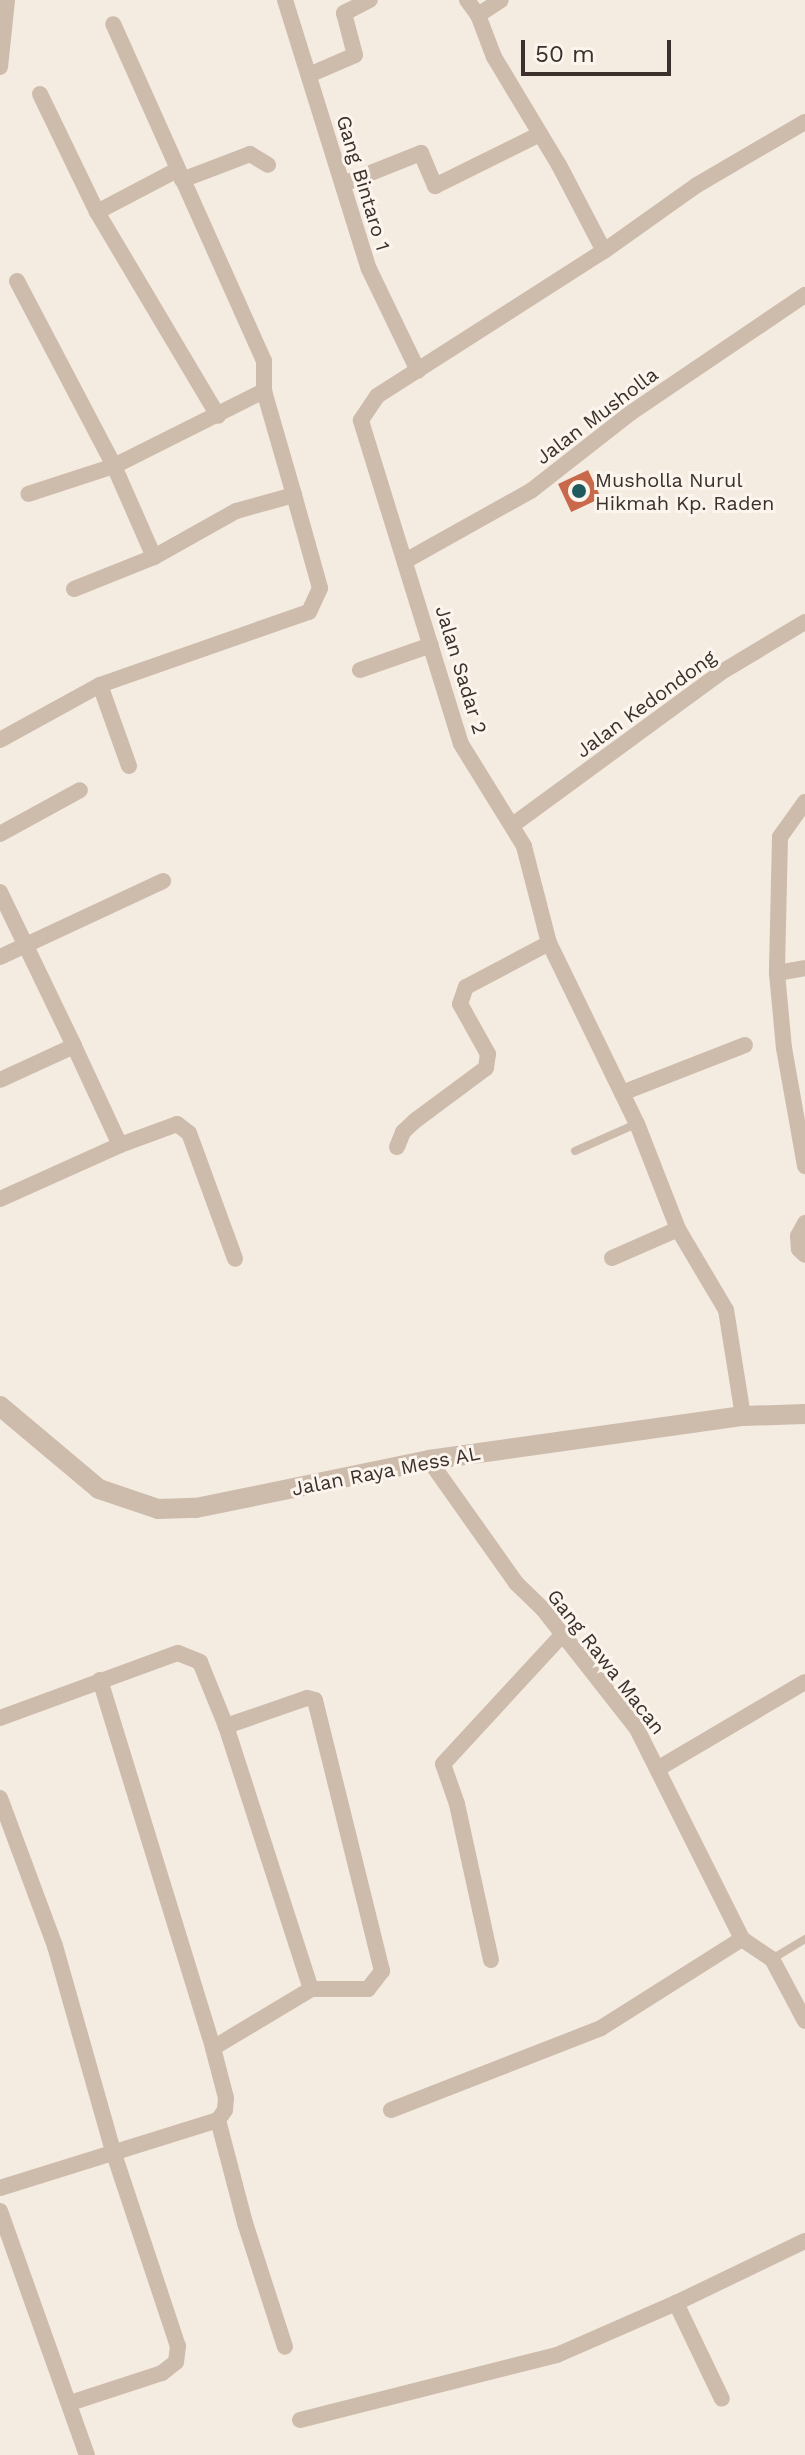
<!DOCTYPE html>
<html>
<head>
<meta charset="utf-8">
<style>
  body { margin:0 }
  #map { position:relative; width:805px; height:2455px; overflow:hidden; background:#f4ebe1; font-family:"Work Sans",sans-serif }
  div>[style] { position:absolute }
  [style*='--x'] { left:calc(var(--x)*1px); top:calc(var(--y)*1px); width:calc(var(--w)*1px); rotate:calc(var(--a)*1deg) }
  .building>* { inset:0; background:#c8694b; transform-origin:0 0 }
  .service>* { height:8px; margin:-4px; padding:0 4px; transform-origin:4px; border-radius:4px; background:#cdbbac }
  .minor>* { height:16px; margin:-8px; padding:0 8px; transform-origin:8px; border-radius:8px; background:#cdbbac }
  .tertiary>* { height:20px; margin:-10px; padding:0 10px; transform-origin:10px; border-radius:10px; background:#cdbbac }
  .dots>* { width:22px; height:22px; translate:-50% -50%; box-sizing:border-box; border:4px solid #fbf5ee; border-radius:50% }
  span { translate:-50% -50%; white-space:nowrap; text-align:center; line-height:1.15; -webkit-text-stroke:6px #fbf5ee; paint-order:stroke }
  .street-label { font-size:20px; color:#3b302b }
  .poi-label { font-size:20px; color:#3b302b }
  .left { translate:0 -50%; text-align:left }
  .scale { position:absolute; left:521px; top:40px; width:150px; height:36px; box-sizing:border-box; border:4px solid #3b302b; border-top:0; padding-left:10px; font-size:24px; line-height:28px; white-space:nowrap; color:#3b302b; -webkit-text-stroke:6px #fbf5ee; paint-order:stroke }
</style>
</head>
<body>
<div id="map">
  <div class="building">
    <div style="left:588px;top:470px;width:31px;height:33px;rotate:65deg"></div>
  </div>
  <div class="service">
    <div style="--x:575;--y:1151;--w:67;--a:-23.9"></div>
    <div style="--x:772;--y:1959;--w:39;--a:-31"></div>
  </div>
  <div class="minor">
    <div style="--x:285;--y:0;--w:282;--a:72.7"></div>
    <div style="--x:369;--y:269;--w:113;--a:64.3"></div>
    <div style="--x:467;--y:0;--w:19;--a:54"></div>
    <div style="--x:478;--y:15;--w:45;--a:69.1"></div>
    <div style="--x:494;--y:57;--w:126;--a:59"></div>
    <div style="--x:559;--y:165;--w:97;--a:62.4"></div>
    <div style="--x:478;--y:15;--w:27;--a:-33"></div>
    <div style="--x:0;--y:67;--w:67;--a:-84"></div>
    <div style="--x:309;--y:75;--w:50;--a:-23.5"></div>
    <div style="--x:355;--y:55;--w:43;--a:-104.7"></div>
    <div style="--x:344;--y:13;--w:29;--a:-27"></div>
    <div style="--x:40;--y:94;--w:131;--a:64.2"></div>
    <div style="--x:97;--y:212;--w:237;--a:59.3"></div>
    <div style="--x:182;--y:180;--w:73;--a:-20.9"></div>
    <div style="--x:250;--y:154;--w:21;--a:31"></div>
    <div style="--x:343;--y:184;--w:84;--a:-21.7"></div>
    <div style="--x:421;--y:153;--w:36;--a:67"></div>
    <div style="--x:435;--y:186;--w:117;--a:-26.3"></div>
    <div style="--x:97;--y:212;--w:90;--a:-27.7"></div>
    <div style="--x:17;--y:281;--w:209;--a:62.3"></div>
    <div style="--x:114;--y:466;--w:90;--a:162"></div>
    <div style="--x:264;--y:391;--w:108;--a:73.9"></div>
    <div style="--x:407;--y:560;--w:143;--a:-29.2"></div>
    <div style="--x:532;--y:490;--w:127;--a:-38"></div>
    <div style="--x:632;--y:412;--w:209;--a:-34.1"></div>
    <div style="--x:74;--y:589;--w:86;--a:-21.8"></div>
    <div style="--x:360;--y:670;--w:75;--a:-19.4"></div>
    <div style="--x:100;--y:685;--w:86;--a:70.3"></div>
    <div style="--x:0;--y:740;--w:114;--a:-28.8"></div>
    <div style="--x:100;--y:685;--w:221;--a:-19.3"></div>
    <div style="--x:309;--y:612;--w:26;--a:-65"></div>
    <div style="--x:320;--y:588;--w:97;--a:-105.6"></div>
    <div style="--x:294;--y:495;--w:60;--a:164.6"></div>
    <div style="--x:236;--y:511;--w:94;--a:150.7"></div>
    <div style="--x:154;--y:557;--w:99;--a:-113.7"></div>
    <div style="--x:114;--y:466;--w:168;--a:-26.6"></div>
    <div style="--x:264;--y:391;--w:30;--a:-90"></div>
    <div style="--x:264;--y:361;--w:369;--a:-114.1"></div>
    <div style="--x:805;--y:802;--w:43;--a:125.5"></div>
    <div style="--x:780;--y:837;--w:136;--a:91.3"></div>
    <div style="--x:777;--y:973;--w:75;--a:84.7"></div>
    <div style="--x:784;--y:1048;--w:120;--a:79.9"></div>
    <div style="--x:514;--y:824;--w:255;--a:-36.2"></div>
    <div style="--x:720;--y:673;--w:99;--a:-31"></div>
    <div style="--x:0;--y:834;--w:91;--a:-28.8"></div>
    <div style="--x:0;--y:892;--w:171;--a:64.3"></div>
    <div style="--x:74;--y:1046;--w:81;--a:155.3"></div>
    <div style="--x:0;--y:957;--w:180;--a:-25"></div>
    <div style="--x:777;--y:973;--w:28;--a:-10"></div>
    <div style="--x:74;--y:1046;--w:109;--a:65.1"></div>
    <div style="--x:622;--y:1093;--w:132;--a:-21.3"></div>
    <div style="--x:397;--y:1147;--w:16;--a:-68"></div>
    <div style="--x:403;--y:1132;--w:18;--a:-43"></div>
    <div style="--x:416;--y:1120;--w:87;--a:-36.6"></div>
    <div style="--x:486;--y:1068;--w:14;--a:-82"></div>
    <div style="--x:488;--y:1054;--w:57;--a:-119.2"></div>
    <div style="--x:460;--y:1004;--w:18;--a:-71"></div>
    <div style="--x:466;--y:987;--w:94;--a:-27.9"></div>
    <div style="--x:0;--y:1199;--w:132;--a:-24.2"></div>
    <div style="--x:120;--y:1145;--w:61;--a:-20.2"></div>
    <div style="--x:177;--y:1124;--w:15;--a:37"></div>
    <div style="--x:189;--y:1133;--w:134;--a:69.9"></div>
    <div style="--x:805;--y:1223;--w:15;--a:118"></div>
    <div style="--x:798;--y:1236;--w:13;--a:86"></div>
    <div style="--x:799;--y:1249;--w:8;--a:45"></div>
    <div style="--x:612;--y:1258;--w:72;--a:-23.7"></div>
    <div style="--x:743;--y:1416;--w:107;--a:-99.1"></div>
    <div style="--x:726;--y:1310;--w:94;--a:-120.7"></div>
    <div style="--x:678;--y:1229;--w:113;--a:-111.3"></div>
    <div style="--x:637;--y:1124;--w:201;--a:-115.9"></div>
    <div style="--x:549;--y:943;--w:100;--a:-104.5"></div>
    <div style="--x:524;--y:846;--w:120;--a:-121.7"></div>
    <div style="--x:461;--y:744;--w:339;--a:-107.2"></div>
    <div style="--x:361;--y:420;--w:29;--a:-56"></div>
    <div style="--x:377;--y:396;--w:269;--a:-32.6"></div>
    <div style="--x:604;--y:251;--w:114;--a:-35.4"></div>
    <div style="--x:697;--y:185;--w:125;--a:-30.3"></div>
    <div style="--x:429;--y:1460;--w:151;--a:54.7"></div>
    <div style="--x:516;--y:1583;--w:37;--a:44"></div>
    <div style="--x:543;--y:1609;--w:152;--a:51.9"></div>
    <div style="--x:637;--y:1729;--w:235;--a:63.4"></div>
    <div style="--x:742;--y:1939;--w:36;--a:34"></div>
    <div style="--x:772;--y:1959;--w:70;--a:62"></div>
    <div style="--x:100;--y:1680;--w:385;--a:72.9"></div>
    <div style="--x:213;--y:2048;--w:52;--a:75.4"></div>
    <div style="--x:226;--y:2098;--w:12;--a:95"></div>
    <div style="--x:225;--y:2110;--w:12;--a:125"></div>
    <div style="--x:218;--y:2120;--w:106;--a:75.3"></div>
    <div style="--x:245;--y:2223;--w:130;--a:72.1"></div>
    <div style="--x:0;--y:1718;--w:189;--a:-20.1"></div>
    <div style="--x:178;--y:1653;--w:24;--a:22"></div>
    <div style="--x:200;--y:1662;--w:69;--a:67.9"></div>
    <div style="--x:226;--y:1726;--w:276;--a:72.1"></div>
    <div style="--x:659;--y:1768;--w:169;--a:-30.5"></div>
    <div style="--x:0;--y:1798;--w:158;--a:69.6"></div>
    <div style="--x:55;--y:1946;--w:213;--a:74.2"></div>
    <div style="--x:113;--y:2151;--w:206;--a:71.6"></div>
    <div style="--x:178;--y:2346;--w:16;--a:97"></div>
    <div style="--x:176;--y:2362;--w:18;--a:142"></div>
    <div style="--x:162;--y:2373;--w:97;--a:161.9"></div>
    <div style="--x:491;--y:1960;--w:160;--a:-102.3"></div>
    <div style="--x:457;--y:1804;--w:42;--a:-109.3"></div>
    <div style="--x:443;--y:1764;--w:176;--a:-47.3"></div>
    <div style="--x:213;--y:2048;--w:114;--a:-31"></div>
    <div style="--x:311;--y:1989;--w:57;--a:0"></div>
    <div style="--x:368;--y:1989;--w:23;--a:-52"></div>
    <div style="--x:382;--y:1971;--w:279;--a:-103.9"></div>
    <div style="--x:315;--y:1700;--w:8;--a:-166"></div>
    <div style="--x:307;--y:1698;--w:86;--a:160.9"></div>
    <div style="--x:391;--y:2110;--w:225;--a:-21.3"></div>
    <div style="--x:601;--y:2028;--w:167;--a:-32.3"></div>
    <div style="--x:0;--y:2188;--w:228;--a:-17.3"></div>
    <div style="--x:0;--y:2211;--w:259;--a:70.4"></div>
    <div style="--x:676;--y:2303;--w:106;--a:64.4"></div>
    <div style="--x:300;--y:2420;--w:265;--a:-14.2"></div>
    <div style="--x:557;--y:2355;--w:130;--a:-23.6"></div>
    <div style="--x:676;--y:2303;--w:143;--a:-25.7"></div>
  </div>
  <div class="tertiary">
    <div style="--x:0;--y:1406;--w:129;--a:40"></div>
    <div style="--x:99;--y:1489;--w:62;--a:18.7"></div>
    <div style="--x:158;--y:1509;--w:38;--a:-2"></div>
    <div style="--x:196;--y:1508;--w:238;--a:-11.6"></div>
    <div style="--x:429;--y:1460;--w:317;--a:-8"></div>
    <div style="--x:743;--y:1416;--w:62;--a:-1.8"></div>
  </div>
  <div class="dots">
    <div style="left:579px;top:491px;background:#1f5a5e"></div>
  </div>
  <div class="street-label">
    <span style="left:363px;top:183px;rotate:73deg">Gang Bintaro 1</span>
    <span style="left:597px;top:416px;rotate:-37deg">Jalan Musholla</span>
    <span style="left:461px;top:670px;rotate:73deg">Jalan Sadar 2</span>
    <span style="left:646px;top:704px;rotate:-36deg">Jalan Kedondong</span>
    <span style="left:386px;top:1471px;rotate:-11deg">Jalan Raya Mess AL</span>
    <span style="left:606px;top:1662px;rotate:52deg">Gang Rawa Macan</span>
  </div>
  <div class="poi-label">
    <span class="left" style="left:595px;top:492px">Musholla Nurul<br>Hikmah Kp. Raden</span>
  </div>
  <div class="scale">50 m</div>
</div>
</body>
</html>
